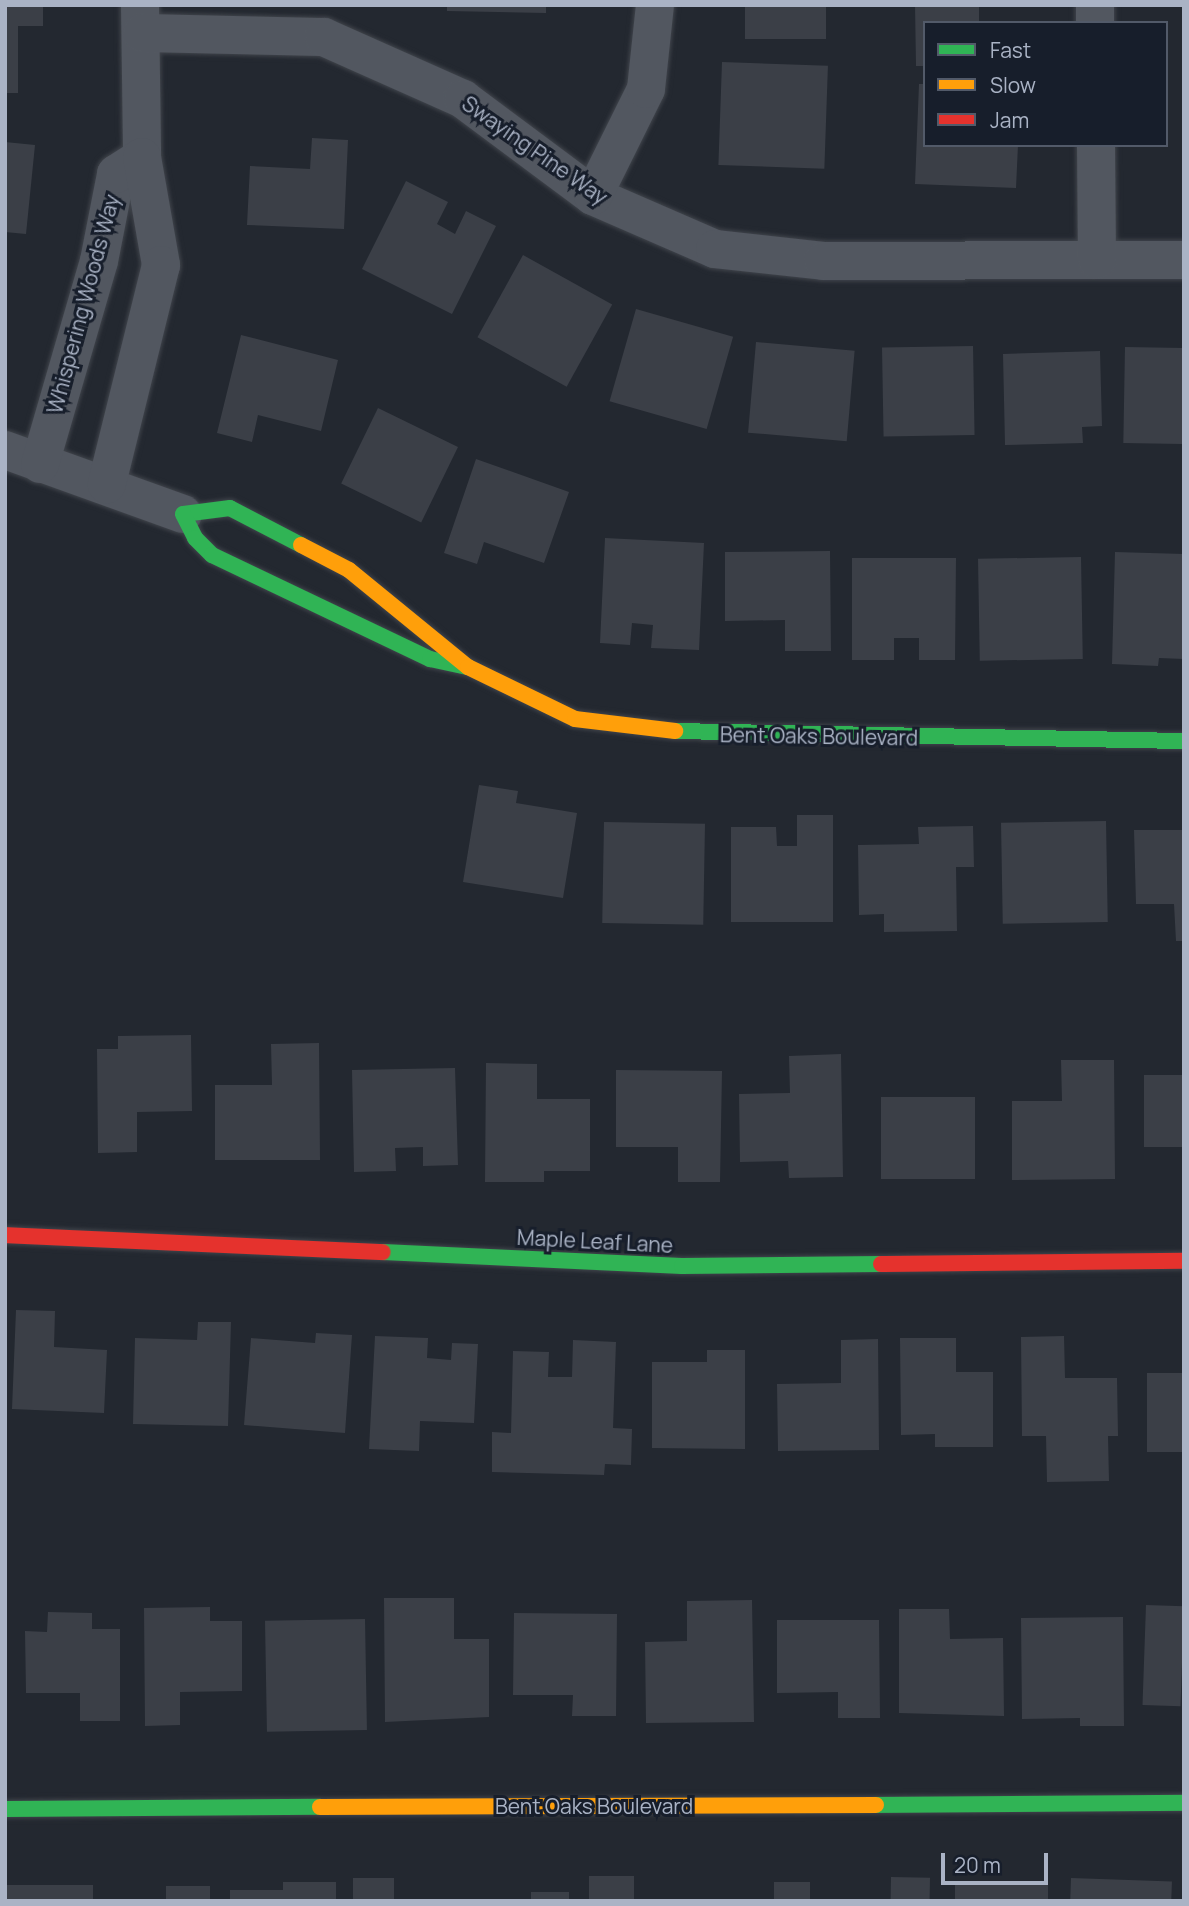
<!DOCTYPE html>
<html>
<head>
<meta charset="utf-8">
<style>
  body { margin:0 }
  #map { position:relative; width:1189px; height:1906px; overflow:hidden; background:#232830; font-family:Manrope,sans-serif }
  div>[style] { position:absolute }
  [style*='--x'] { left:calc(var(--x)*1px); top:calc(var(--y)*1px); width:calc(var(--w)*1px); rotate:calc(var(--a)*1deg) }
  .building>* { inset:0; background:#3b3f47; transform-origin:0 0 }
  .roads { filter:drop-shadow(0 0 2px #40444b) drop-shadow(0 0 2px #40444b) }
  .street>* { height:38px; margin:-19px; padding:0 19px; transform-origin:19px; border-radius:19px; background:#525760 }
  .fast>* { height:16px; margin:-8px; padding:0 8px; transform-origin:8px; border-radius:8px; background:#30b455 }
  .slow>* { height:16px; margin:-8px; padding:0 8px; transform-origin:8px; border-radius:8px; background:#ff9f0a }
  .jam>* { height:16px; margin:-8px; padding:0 8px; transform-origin:8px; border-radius:8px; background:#e5322d }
  span { translate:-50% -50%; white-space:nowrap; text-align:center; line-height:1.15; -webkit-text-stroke:6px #171e2b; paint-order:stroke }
  .street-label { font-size:21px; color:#aab3c5 }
  .frame { position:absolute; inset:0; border:7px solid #aab3c5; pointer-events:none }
  .legend { position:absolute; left:923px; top:21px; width:245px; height:126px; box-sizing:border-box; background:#171e2b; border:2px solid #525a69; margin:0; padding:9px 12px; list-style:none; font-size:21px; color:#aab3c5 }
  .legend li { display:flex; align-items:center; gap:14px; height:35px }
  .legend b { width:35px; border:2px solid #525a69 }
  .scale { position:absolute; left:941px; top:1853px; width:107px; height:32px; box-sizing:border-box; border:4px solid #aab3c5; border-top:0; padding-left:9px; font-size:21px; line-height:24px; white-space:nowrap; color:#aab3c5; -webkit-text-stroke:5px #171e2b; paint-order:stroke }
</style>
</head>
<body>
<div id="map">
  <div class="building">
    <div style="clip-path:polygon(5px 5px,43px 5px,43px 26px,18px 26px,18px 93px,5px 93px)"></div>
    <div style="clip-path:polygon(447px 5px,546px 5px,546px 13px,447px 11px)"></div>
    <div style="left:745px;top:5px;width:81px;height:34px"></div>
    <div style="clip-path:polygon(915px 5px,979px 5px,979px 23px,925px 23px,925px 66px,916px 66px)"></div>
    <div style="left:722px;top:62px;width:106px;height:103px;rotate:2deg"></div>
    <div style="clip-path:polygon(919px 84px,925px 84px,925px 145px,1018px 145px,1016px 188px,915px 184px)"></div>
    <div style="clip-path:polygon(312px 138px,348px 140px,344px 229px,247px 225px,250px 166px,310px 169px)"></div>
    <div style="clip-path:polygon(5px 142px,35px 145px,26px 234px,5px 232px)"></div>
    <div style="clip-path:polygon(406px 181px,448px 202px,437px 224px,455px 234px,466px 211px,496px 226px,452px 314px,362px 269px)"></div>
    <div style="left:523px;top:255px;width:102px;height:94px;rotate:29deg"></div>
    <div style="left:636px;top:309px;width:101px;height:96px;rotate:16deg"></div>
    <div style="clip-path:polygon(241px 335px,338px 360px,321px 431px,258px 415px,252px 442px,217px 433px)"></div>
    <div style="left:756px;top:342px;width:99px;height:91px;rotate:5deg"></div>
    <div style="left:973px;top:346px;width:89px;height:91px;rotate:89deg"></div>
    <div style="left:1125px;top:347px;width:59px;height:96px;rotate:1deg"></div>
    <div style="clip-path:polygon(1100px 351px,1102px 426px,1082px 427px,1083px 443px,1005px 445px,1003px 354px)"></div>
    <div style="left:378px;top:408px;width:89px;height:84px;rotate:26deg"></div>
    <div style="clip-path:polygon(476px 459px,569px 492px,544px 563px,484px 542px,477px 564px,444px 553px)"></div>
    <div style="clip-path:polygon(605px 538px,704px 543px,699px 650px,651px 648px,653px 625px,632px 623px,630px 645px,600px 643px)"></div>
    <div style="clip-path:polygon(830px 551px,831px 651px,785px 651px,785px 620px,725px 621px,725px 552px)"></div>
    <div style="clip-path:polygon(1115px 552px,1184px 554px,1184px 659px,1159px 658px,1158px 666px,1112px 664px)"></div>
    <div style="left:1081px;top:557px;width:102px;height:103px;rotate:89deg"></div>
    <div style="clip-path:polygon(852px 558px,956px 558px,955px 660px,919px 660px,919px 638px,894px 638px,894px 660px,852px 660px)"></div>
    <div style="clip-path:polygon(479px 785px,518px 791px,516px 803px,577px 813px,563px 898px,463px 882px)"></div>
    <div style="clip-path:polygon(797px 815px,833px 815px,833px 922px,731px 922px,731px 827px,776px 827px,777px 846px,797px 846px)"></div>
    <div style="left:1106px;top:821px;width:101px;height:105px;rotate:89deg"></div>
    <div style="left:604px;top:822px;width:101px;height:101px;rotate:1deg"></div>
    <div style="clip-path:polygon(973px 826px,974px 867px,956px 867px,957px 931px,884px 932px,884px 914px,859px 915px,858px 845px,919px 844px,918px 827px)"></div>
    <div style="clip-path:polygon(1134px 830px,1184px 830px,1184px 941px,1176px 941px,1174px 904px,1136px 904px)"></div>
    <div style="clip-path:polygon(191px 1035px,192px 1111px,137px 1112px,137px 1152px,98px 1153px,97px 1049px,118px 1049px,118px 1036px)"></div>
    <div style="clip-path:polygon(319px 1043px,320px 1160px,215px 1160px,215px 1085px,272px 1085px,271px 1044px)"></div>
    <div style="clip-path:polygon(841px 1054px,843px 1177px,789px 1178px,788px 1161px,740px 1162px,739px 1094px,790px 1093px,789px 1056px)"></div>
    <div style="clip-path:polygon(1061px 1060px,1114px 1060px,1115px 1179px,1012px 1180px,1012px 1101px,1062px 1101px)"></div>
    <div style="clip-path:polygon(486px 1063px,537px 1064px,537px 1099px,590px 1099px,590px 1171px,544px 1171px,544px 1182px,485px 1182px)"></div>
    <div style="clip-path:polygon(455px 1068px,458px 1165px,423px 1166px,423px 1147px,395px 1148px,396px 1171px,354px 1172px,352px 1070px)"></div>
    <div style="clip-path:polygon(616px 1070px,722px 1071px,720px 1182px,678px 1182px,678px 1147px,616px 1147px)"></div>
    <div style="left:1144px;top:1075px;width:40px;height:72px"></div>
    <div style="left:881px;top:1097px;width:94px;height:82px"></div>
    <div style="clip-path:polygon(16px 1310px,55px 1311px,54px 1347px,107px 1350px,104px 1413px,12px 1409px)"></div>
    <div style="clip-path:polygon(198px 1322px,231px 1322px,228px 1426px,133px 1424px,135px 1338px,197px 1340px)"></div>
    <div style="clip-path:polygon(316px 1333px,352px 1335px,345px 1433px,244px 1425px,251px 1338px,315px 1343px)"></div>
    <div style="clip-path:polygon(375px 1336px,428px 1338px,427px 1358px,451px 1360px,452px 1343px,478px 1344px,474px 1423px,420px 1421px,419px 1451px,369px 1449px)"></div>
    <div style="clip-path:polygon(1064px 1336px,1065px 1378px,1117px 1378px,1118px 1436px,1108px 1436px,1109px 1481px,1047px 1482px,1046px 1436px,1022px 1436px,1021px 1337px)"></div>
    <div style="clip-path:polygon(900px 1338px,956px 1338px,956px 1372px,993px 1372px,993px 1447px,935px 1447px,935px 1434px,901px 1435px)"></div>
    <div style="clip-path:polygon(878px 1339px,879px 1450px,778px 1451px,777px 1384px,841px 1383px,841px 1340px)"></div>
    <div style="clip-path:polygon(573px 1340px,616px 1342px,613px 1428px,632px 1429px,631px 1465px,605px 1464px,604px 1475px,492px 1472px,492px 1432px,511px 1433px,513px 1351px,549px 1352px,548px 1377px,572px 1377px)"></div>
    <div style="clip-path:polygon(707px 1350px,745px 1350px,745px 1449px,652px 1448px,652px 1362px,707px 1362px)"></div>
    <div style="left:1184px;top:1373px;width:79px;height:37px;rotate:90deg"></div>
    <div style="clip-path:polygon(384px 1598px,454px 1598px,454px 1639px,489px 1639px,489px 1717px,385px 1722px)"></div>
    <div style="clip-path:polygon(752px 1600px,754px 1722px,646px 1723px,645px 1642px,687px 1641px,687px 1601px)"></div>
    <div style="left:1146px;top:1605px;width:38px;height:100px;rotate:2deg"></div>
    <div style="clip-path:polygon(210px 1607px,210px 1621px,242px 1621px,242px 1691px,180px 1692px,180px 1725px,145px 1726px,144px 1608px)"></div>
    <div style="clip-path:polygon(899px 1609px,949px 1609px,950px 1639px,1003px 1638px,1004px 1716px,899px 1713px)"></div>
    <div style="clip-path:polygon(48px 1612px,92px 1613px,92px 1629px,120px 1629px,120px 1721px,80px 1721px,80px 1693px,26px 1693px,25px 1631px,47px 1632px)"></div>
    <div style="clip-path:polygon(514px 1613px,617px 1614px,616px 1716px,572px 1716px,573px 1695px,513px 1695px)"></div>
    <div style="clip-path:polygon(1123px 1617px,1124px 1726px,1080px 1726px,1080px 1718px,1022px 1719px,1021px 1618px)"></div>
    <div style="left:365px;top:1619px;width:111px;height:100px;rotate:89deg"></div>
    <div style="clip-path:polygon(777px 1620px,879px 1620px,880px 1718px,838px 1718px,838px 1692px,777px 1693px)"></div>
    <div style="left:634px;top:1876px;width:25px;height:45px;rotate:90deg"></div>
    <div style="left:891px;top:1877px;width:39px;height:24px;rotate:1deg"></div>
    <div style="left:353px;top:1878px;width:41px;height:23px"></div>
    <div style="left:1071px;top:1878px;width:101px;height:23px;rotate:2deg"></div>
    <div style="clip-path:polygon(283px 1882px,336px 1882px,336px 1901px,230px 1901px,230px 1890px,283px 1890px)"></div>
    <div style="left:810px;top:1882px;width:19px;height:36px;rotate:90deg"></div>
    <div style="left:955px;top:1884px;width:93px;height:17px"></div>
    <div style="left:5px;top:1885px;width:88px;height:16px"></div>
    <div style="left:166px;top:1886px;width:44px;height:15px"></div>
    <div style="left:569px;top:1892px;width:9px;height:38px;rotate:90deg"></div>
  </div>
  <div class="roads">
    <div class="street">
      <div style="--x:140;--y:5;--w:152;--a:89.2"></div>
      <div style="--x:1095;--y:5;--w:18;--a:90"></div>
      <div style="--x:142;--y:33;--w:182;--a:1.3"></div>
      <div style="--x:324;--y:37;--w:152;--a:24"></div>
      <div style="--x:463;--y:99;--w:162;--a:36.7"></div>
      <div style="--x:593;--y:196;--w:133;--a:23.5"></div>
      <div style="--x:715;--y:249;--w:109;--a:6.3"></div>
      <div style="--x:823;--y:261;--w:361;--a:-0.2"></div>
      <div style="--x:1096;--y:145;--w:115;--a:89.5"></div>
      <div style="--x:593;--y:196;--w:119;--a:-63.6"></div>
      <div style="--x:646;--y:89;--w:84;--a:-83.9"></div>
      <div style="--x:5;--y:450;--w:189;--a:19.8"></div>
      <div style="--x:40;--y:464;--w:211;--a:-73.8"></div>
      <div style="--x:99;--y:261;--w:89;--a:-78.9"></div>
      <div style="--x:116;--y:174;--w:31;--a:-33"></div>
      <div style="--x:142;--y:157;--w:110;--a:80"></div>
      <div style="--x:161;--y:265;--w:226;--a:103.9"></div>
    </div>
    <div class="fast">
      <div style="--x:301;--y:545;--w:80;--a:-152.5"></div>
      <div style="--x:230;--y:508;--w:47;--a:172.7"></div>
      <div style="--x:183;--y:514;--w:27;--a:63"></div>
      <div style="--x:195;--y:538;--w:24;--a:45"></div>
      <div style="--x:212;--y:555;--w:242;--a:25.5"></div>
      <div style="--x:430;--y:659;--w:39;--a:12"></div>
      <div style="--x:675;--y:731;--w:509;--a:1.13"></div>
      <div style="--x:383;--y:1252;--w:299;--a:2.7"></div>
      <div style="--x:682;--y:1266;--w:199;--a:-0.6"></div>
      <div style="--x:876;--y:1805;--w:308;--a:-0.4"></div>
      <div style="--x:5;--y:1809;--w:315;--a:-0.4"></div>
    </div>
    <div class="slow">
      <div style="--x:301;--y:545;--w:54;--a:27.5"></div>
      <div style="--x:349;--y:570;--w:154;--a:39.2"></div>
      <div style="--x:468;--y:667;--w:119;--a:25.9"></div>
      <div style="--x:575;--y:719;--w:101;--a:6.8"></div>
      <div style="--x:320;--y:1807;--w:556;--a:-0.21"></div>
    </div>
    <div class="jam">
      <div style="--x:5;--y:1235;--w:378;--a:2.6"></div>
      <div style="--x:881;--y:1264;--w:303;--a:-0.6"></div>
    </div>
  </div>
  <div class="street-label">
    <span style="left:535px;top:150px;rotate:35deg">Swaying Pine Way</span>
    <span style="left:83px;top:304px;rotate:-75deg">Whispering Woods Way</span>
    <span style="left:819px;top:736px;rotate:1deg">Bent Oaks Boulevard</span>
    <span style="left:595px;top:1241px;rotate:3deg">Maple Leaf Lane</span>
    <span style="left:594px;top:1806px">Bent Oaks Boulevard</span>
  </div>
  <div class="frame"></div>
  <ul class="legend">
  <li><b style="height:9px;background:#30b455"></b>Fast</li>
  <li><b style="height:9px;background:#ff9f0a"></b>Slow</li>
  <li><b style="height:9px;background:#e5322d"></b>Jam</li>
  </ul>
  <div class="scale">20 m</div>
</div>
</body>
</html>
